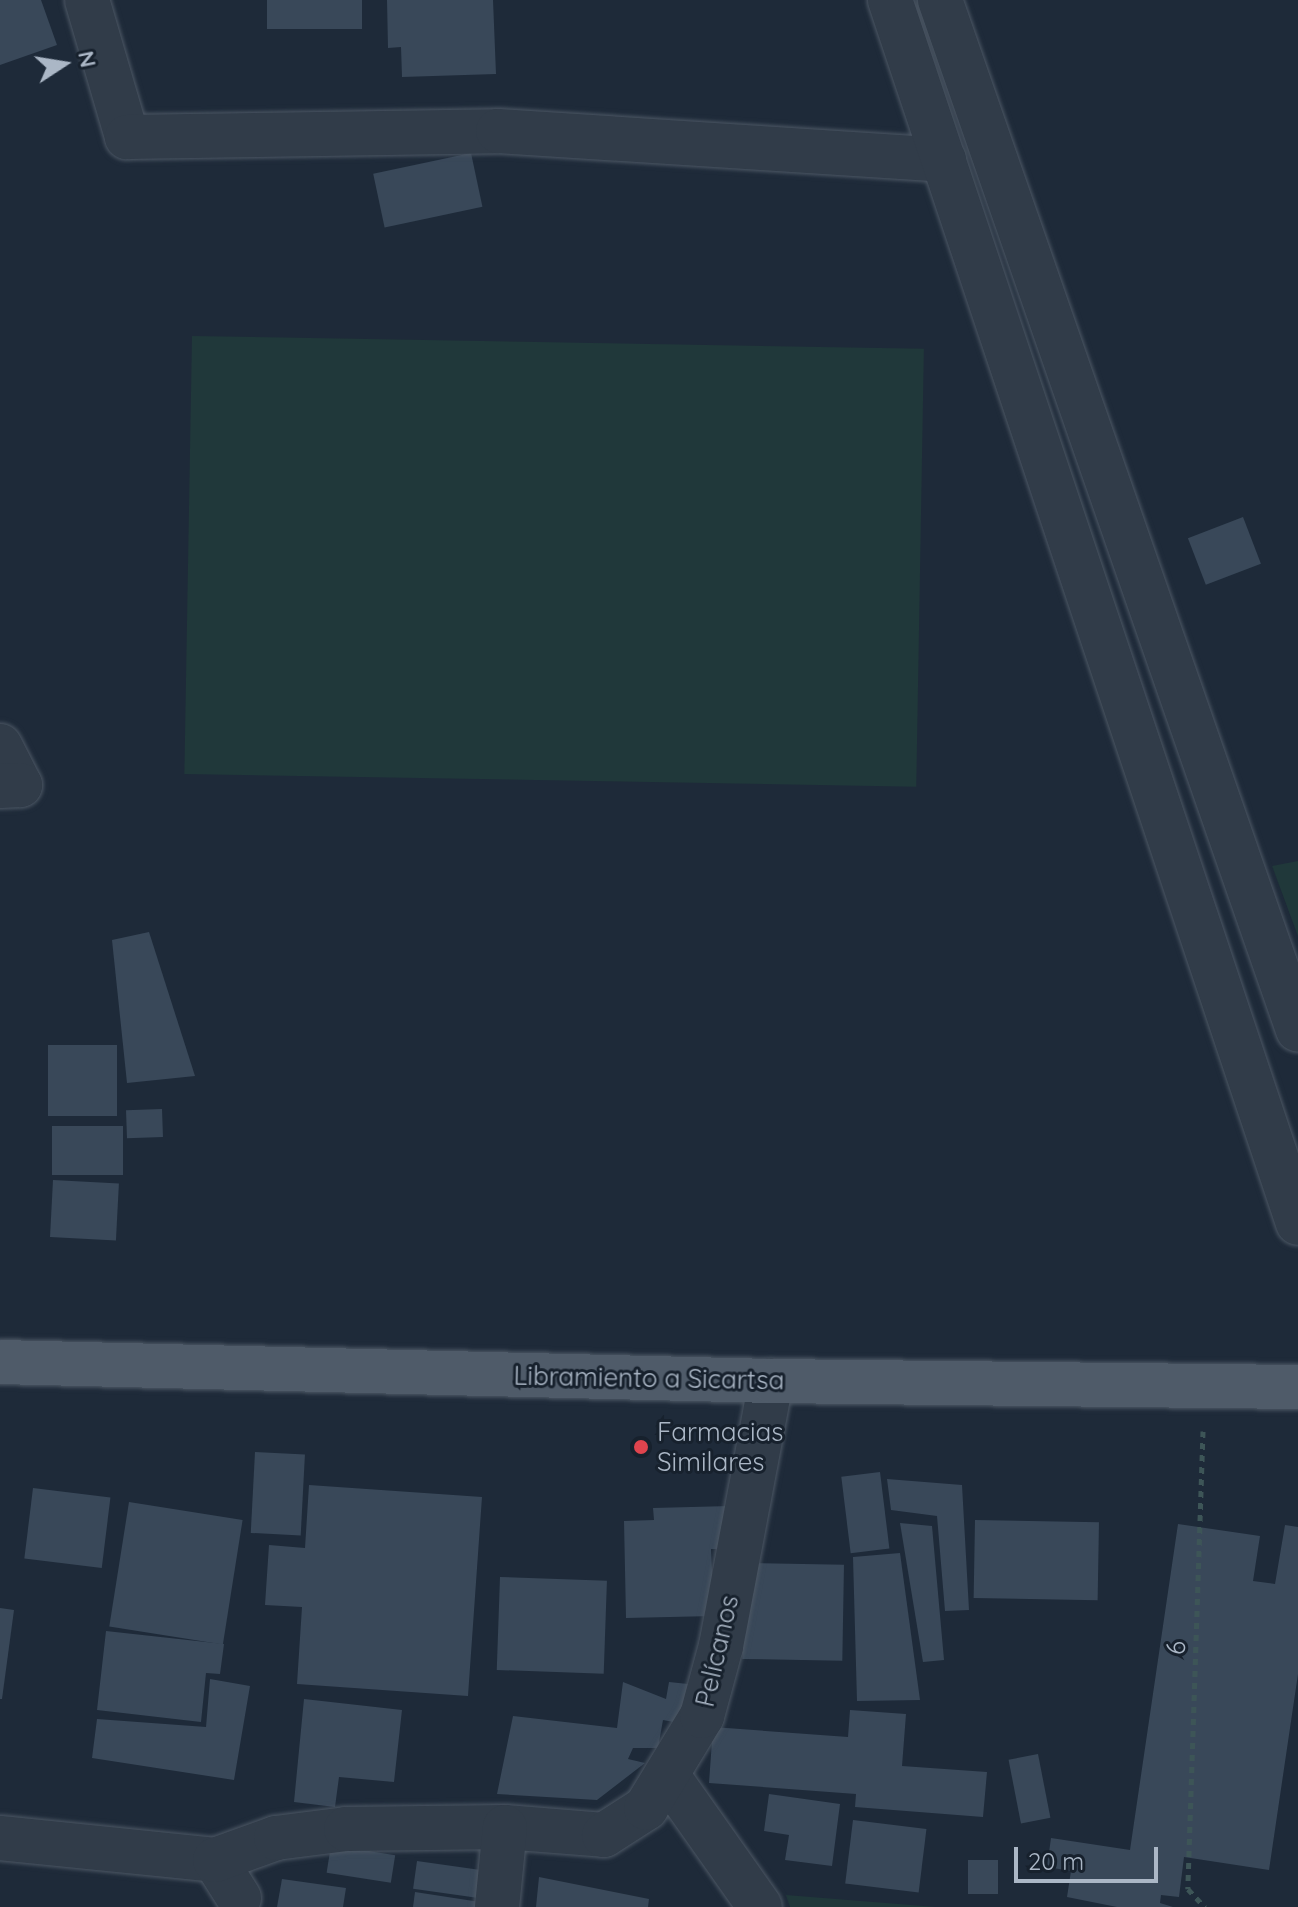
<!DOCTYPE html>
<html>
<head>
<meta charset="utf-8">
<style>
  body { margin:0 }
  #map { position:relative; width:1298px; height:1907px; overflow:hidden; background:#1e2a39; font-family:Quicksand,sans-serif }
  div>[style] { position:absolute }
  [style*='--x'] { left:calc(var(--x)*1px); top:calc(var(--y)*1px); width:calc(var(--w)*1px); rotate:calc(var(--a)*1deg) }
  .green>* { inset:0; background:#20383a; transform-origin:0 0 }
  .building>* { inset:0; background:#394859; transform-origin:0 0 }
  .path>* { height:5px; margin-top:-2.5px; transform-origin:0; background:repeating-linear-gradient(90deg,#3d5557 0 6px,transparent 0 12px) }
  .roads { filter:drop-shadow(0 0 2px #4c5764) drop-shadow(0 0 2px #4c5764) }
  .street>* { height:44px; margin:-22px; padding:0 22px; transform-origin:22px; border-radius:22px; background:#313c49 }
  .primary>* { height:44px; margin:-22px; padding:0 22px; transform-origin:22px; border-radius:22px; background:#4f5b69 }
  .dots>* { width:22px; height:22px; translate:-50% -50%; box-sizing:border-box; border:4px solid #17212d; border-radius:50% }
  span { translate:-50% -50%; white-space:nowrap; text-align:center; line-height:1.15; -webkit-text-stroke:6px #17212d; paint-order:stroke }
  .street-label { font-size:26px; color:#abb7c6 }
  .poi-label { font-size:26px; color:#abb7c6 }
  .left { translate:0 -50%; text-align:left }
  .north { position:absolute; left:24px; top:24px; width:80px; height:80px; -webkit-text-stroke:6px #17212d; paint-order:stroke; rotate:78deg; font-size:22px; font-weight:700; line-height:32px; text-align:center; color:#abb7c6 }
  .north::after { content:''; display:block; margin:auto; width:28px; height:36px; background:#abb7c6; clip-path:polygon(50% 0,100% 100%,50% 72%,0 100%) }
  .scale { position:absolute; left:1014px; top:1847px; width:144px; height:36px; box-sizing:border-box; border:4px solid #abb7c6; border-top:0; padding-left:10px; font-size:24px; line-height:28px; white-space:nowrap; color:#abb7c6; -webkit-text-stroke:6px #17212d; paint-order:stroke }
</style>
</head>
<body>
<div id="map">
  <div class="green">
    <div style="left:192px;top:336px;width:732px;height:438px;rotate:1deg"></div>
    <div style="clip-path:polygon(1298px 861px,1298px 936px,1272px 866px)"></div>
    <div style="clip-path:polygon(786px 1895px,936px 1907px,790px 1907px)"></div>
  </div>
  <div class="building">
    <div style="clip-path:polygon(0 0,41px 0,57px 45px,0 65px)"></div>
    <div style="left:267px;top:0;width:95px;height:29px"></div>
    <div style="clip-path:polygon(387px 0,493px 0,496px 74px,402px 77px,401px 47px,388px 48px)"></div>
    <div style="left:471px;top:153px;width:55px;height:100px;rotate:78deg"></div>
    <div style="left:1243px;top:517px;width:50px;height:59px;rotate:69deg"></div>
    <div style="clip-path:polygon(149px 932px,195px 1076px,127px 1083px,112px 940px)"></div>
    <div style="left:48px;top:1045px;width:69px;height:71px"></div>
    <div style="left:162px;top:1109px;width:28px;height:36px;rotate:88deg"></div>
    <div style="left:52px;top:1126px;width:71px;height:49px"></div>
    <div style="left:53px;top:1180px;width:66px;height:57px;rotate:3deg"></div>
    <div style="left:255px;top:1452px;width:50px;height:81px;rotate:3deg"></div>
    <div style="left:880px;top:1472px;width:77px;height:39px;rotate:83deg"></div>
    <div style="clip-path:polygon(887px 1479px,962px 1485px,969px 1610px,945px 1611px,937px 1516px,891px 1510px)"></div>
    <div style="clip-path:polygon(309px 1485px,482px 1497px,468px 1696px,297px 1684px,302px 1607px,265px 1605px,269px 1545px,305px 1548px)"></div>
    <div style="left:33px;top:1488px;width:78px;height:71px;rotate:7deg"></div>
    <div style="left:129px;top:1502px;width:115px;height:126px;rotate:9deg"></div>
    <div style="clip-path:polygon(730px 1506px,731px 1549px,711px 1549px,714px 1616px,626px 1618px,624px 1521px,654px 1520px,653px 1508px)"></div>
    <div style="left:975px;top:1520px;width:124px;height:78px;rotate:1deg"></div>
    <div style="clip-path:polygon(900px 1523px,932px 1526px,944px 1660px,923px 1662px)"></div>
    <div style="clip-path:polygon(1178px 1524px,1260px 1536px,1253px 1581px,1275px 1584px,1285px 1525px,1298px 1527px,1298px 1674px,1269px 1870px,1184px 1857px,1179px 1897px,1161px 1895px,1160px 1903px,1173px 1907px,1117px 1907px,1067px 1897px,1071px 1871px,1047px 1867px,1051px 1838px,1130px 1850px)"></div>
    <div style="clip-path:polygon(900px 1553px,920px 1700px,857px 1701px,853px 1557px)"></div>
    <div style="left:744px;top:1563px;width:100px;height:96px;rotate:1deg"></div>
    <div style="left:500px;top:1577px;width:107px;height:93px;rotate:2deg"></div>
    <div style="clip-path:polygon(0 1608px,14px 1610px,2px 1699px,0 1699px)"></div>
    <div style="clip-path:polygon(106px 1631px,224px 1644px,220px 1674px,206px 1673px,201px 1722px,97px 1710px)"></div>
    <div style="clip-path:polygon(210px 1679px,250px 1686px,234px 1780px,92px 1758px,97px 1719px,206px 1727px)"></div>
    <div style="clip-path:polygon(623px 1682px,666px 1699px,669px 1682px,688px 1684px,679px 1723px,663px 1720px,658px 1748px,633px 1748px,628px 1759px,645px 1763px,597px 1800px,497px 1794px,513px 1716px,617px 1728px)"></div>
    <div style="clip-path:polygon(304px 1699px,402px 1710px,394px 1782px,339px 1777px,335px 1807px,294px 1802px)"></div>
    <div style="clip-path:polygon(850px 1710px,906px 1714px,902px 1766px,987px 1772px,983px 1817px,855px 1807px,856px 1794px,709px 1783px,713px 1727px,848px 1737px)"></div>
    <div style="left:1038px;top:1754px;width:65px;height:30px;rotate:79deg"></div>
    <div style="clip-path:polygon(769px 1794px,840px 1804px,832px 1866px,785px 1860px,789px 1835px,764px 1831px)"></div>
    <div style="left:853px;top:1820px;width:74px;height:64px;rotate:7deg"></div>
    <div style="left:331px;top:1845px;width:65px;height:28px;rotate:9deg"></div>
    <div style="left:968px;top:1860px;width:30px;height:34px"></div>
    <div style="left:417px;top:1861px;width:66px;height:28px;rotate:8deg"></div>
    <div style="clip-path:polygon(539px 1877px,649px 1899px,648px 1907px,536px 1907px)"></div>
    <div style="clip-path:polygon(282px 1879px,346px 1888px,343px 1907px,277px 1907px)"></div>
    <div style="clip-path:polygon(415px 1892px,480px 1902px,479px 1907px,413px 1907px)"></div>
  </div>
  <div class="path">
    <div style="--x:1203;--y:1431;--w:458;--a:91.9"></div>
    <div style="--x:1188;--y:1889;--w:25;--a:47"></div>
  </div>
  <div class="roads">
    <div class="street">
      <div style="--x:87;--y:0;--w:143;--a:73.7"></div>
      <div style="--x:127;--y:137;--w:371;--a:-0.9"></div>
      <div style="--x:498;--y:131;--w:447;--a:3.7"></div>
      <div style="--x:890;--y:0;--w:1289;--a:71.55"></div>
      <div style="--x:940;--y:0;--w:1090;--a:70.83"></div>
      <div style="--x:0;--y:746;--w:44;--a:62.9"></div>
      <div style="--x:20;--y:785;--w:20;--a:177"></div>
      <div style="--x:667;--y:1775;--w:161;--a:54.8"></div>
      <div style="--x:0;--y:1838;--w:216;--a:5.8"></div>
      <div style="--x:239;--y:1898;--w:45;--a:-122.3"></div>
      <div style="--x:215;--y:1860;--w:65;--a:-19.8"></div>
      <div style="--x:276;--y:1838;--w:71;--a:-7.3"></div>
      <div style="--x:346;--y:1829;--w:159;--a:-0.7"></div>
      <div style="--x:505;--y:1827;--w:99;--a:4.6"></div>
      <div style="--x:604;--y:1835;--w:50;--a:-32.7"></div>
      <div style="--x:646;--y:1808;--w:108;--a:-58.7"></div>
      <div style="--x:702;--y:1716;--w:73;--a:-74.8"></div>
      <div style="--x:721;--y:1646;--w:270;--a:-79.3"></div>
      <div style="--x:497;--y:1907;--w:80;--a:-84.3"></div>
    </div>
    <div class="primary">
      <div style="--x:0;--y:1362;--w:771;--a:1.41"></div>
      <div style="--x:771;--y:1381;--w:527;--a:0.65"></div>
    </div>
  </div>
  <div class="dots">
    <div style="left:641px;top:1447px;background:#e0444e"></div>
  </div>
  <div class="street-label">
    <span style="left:649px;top:1378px;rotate:1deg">Libramiento a Sicartsa</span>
    <span style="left:1176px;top:1648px;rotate:-88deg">6</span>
    <span style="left:717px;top:1651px;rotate:-77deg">Pelícanos</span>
  </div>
  <div class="poi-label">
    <span class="left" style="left:657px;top:1447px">Farmacias<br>Similares</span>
  </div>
  <div class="north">N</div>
  <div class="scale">20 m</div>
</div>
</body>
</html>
